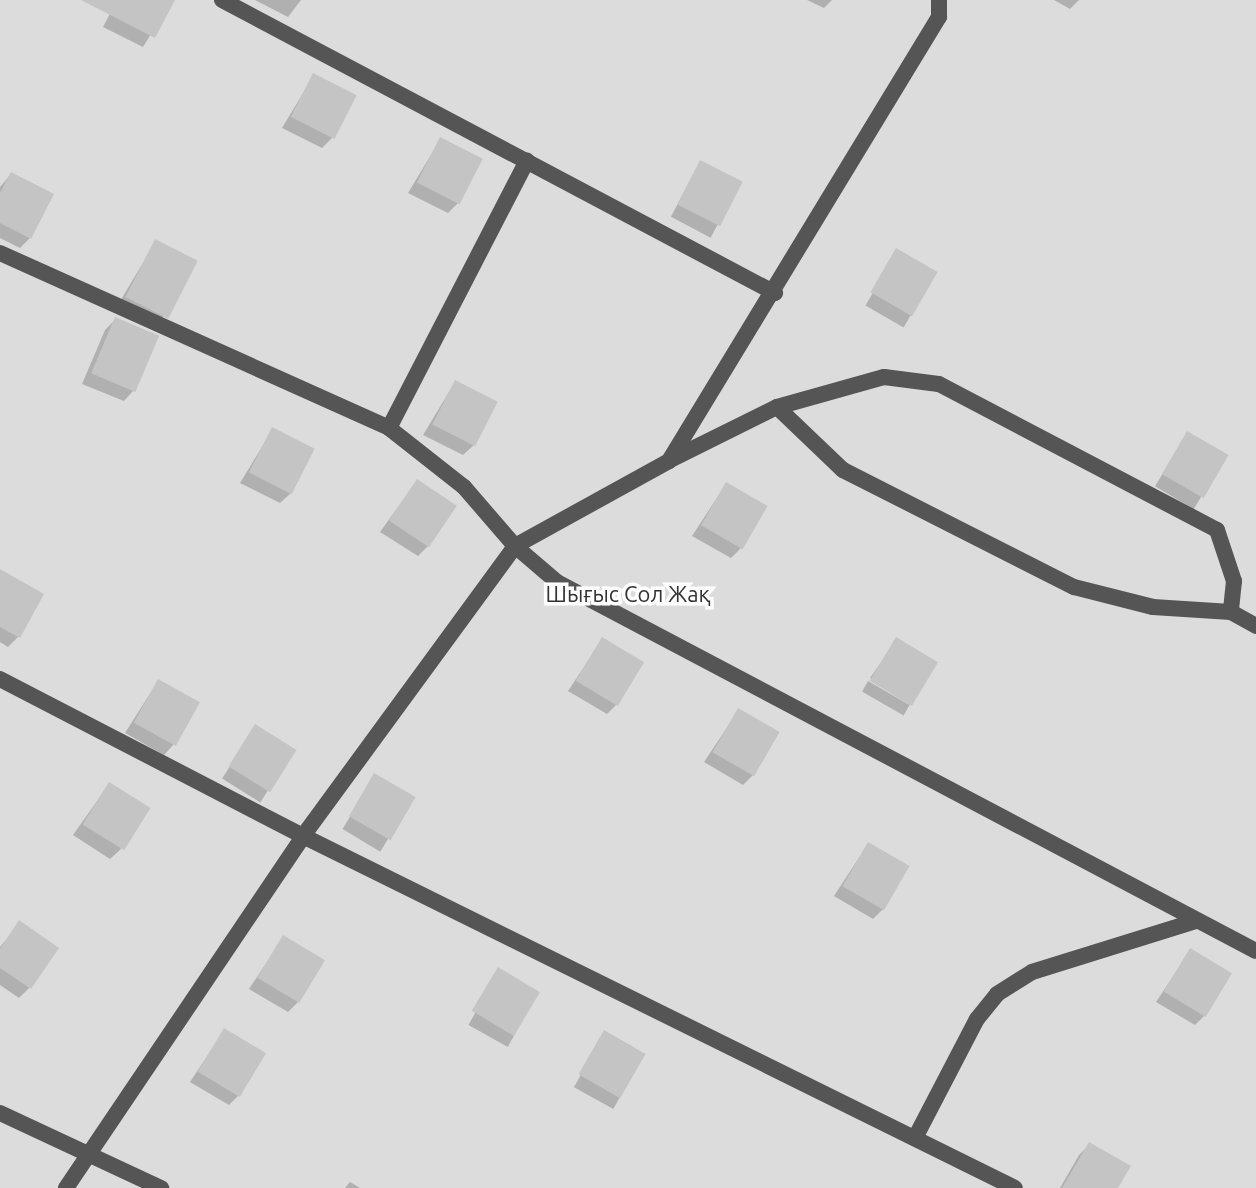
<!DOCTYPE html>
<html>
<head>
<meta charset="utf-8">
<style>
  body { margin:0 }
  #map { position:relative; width:1256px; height:1188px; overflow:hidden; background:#fff; font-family:Ubuntu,sans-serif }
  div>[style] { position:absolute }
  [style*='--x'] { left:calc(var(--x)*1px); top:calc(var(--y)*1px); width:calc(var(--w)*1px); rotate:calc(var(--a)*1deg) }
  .green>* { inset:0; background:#dcdcdc; transform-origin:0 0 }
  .shadow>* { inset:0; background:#0003; transform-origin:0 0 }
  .building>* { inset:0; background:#c4c4c4; transform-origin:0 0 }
  .minor>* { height:16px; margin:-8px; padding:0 8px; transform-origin:8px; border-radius:8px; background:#555 }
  span { translate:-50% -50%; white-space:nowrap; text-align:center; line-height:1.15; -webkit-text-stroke:7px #fff; paint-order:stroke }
  .park-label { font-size:22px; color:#333 }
</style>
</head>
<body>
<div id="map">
  <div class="green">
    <div style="left:0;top:0;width:1256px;height:1188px"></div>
  </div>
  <div class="shadow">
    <div style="clip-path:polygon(117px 0,172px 0,143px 47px,103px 27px)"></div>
    <div style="clip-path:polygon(255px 0,301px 0,288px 17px)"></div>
    <div style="clip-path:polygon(807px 0,832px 0,824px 8px)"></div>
    <div style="clip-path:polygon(1054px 0,1079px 0,1070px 9px)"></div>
    <div style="clip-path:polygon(314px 75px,332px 138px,322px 148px,282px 128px)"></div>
    <div style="clip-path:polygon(440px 140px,458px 203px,448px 213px,408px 193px)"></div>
    <div style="left:700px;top:162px;width:45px;height:62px;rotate:28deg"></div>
    <div style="clip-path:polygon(11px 174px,30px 238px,20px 248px,0 238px,0 187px)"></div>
    <div style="clip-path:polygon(156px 241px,165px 315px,155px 325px,116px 308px)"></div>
    <div style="left:897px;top:251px;width:44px;height:63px;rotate:30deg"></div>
    <div style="clip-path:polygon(116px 319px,134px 390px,124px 401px,82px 384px,105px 330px)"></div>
    <div style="clip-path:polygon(455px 382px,474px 445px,463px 455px,423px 435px)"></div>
    <div style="clip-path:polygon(273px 429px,291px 493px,280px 503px,240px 483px)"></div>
    <div style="left:1187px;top:433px;width:45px;height:62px;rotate:31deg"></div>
    <div style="clip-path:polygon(417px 481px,428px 546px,418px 556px,380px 532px)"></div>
    <div style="clip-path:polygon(726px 484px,741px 548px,731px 558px,692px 536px)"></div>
    <div style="clip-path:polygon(0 575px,18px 637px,8px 647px,0 642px)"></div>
    <div style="clip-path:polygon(602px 640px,617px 704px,607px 714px,568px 691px)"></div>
    <div style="clip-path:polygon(897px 640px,911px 702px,870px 678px)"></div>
    <div style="clip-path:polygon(158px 681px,174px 744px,164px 755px,125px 733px)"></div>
    <div style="left:868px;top:681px;width:48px;height:12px;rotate:30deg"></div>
    <div style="clip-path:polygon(738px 711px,753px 775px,743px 785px,704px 762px)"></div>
    <div style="left:255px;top:726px;width:45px;height:62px;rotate:32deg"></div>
    <div style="left:375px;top:775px;width:44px;height:63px;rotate:31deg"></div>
    <div style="clip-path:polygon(109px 784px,121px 849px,110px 859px,73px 835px)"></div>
    <div style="clip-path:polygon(868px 844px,883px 909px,873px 919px,834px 896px)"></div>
    <div style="clip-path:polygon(20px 923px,29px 988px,19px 998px,0 985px,0 947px)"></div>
    <div style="clip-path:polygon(283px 938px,298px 1002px,288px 1012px,249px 989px)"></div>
    <div style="clip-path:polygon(1190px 951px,1205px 1015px,1195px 1025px,1156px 1002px)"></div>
    <div style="left:499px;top:970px;width:45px;height:63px;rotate:29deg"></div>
    <div style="clip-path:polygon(224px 1031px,239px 1095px,229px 1105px,190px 1082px)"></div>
    <div style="left:604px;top:1033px;width:45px;height:62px;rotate:29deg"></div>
    <div style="clip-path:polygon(1090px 1144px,1116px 1188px,1060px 1188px,1079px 1155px)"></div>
    <div style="clip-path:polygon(350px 1182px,360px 1188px,345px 1188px)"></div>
  </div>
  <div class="building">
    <div style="clip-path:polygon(81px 0,175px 0,155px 38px)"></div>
    <div style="left:313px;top:73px;width:49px;height:49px;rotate:27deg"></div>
    <div style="left:440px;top:137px;width:48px;height:51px;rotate:27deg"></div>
    <div style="left:700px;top:160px;width:48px;height:50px;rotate:27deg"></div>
    <div style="clip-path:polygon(11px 172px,54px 194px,31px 239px,0 223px,0 193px)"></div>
    <div style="left:155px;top:239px;width:48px;height:65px;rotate:27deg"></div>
    <div style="left:896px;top:248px;width:48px;height:51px;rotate:30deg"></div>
    <div style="left:115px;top:317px;width:48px;height:61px;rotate:23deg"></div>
    <div style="left:455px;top:380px;width:48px;height:50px;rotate:27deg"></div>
    <div style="left:272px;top:427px;width:48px;height:51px;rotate:27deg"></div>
    <div style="left:1187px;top:431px;width:48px;height:50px;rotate:30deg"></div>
    <div style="left:417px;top:479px;width:48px;height:50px;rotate:34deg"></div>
    <div style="left:726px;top:482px;width:48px;height:50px;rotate:30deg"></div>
    <div style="clip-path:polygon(0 569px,44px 594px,20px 638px,0 627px)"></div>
    <div style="left:602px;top:637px;width:49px;height:51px;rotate:31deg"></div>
    <div style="left:896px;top:637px;width:49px;height:51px;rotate:31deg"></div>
    <div style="left:158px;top:679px;width:48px;height:50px;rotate:29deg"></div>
    <div style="left:738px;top:708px;width:48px;height:51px;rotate:30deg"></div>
    <div style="left:255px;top:724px;width:49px;height:50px;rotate:32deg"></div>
    <div style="left:374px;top:773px;width:48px;height:50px;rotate:30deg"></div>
    <div style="left:109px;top:782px;width:49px;height:50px;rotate:32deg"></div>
    <div style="left:868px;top:842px;width:48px;height:51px;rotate:30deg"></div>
    <div style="clip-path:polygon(19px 920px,59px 948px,31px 989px,0 968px,0 949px)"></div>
    <div style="left:283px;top:935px;width:49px;height:50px;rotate:31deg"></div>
    <div style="left:1190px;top:948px;width:49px;height:51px;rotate:31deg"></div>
    <div style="left:498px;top:967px;width:49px;height:51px;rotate:31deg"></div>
    <div style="left:224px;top:1028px;width:49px;height:51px;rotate:31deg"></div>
    <div style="left:604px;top:1030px;width:48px;height:51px;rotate:30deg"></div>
    <div style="clip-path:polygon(1089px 1142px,1131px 1166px,1118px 1188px,1062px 1188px)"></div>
  </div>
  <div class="minor">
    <div style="--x:222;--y:0;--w:626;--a:27.92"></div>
    <div style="--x:0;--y:253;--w:427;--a:24.2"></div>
    <div style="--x:389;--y:428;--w:95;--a:38.2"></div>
    <div style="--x:464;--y:487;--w:78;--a:49.2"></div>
    <div style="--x:515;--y:546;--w:55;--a:40.6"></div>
    <div style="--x:557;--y:582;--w:790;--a:27.83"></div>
    <div style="--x:777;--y:407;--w:91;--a:43.7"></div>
    <div style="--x:843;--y:470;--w:259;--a:26.9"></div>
    <div style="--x:1074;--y:587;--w:81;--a:14.2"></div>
    <div style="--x:1153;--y:607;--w:78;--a:3.7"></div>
    <div style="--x:1231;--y:612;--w:29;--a:29"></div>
    <div style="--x:389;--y:428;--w:301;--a:-62.7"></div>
    <div style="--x:670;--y:460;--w:119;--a:-26.4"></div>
    <div style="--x:777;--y:407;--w:111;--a:-15.7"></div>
    <div style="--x:884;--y:377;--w:55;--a:7.3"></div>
    <div style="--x:939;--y:384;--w:314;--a:27.7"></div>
    <div style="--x:1217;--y:530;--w:54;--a:71.6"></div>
    <div style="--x:1234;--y:581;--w:31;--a:96"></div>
    <div style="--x:0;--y:679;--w:341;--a:27.4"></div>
    <div style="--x:303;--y:836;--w:794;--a:26.31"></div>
    <div style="--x:0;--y:1113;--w:178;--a:25"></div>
    <div style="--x:915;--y:1138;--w:134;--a:-62.5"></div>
    <div style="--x:977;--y:1019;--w:32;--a:-51"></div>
    <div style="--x:997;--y:994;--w:41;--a:-32.2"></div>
    <div style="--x:1032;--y:972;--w:172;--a:-17.3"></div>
    <div style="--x:66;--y:1188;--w:424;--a:-56"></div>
    <div style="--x:303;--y:836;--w:359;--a:-53.8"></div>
    <div style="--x:515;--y:546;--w:176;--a:-28.9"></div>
    <div style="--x:669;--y:461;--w:520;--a:-58.7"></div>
    <div style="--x:939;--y:17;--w:17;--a:-90"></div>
  </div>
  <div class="park-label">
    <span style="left:628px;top:594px">Шығыс Сол Жақ</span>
  </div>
</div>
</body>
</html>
